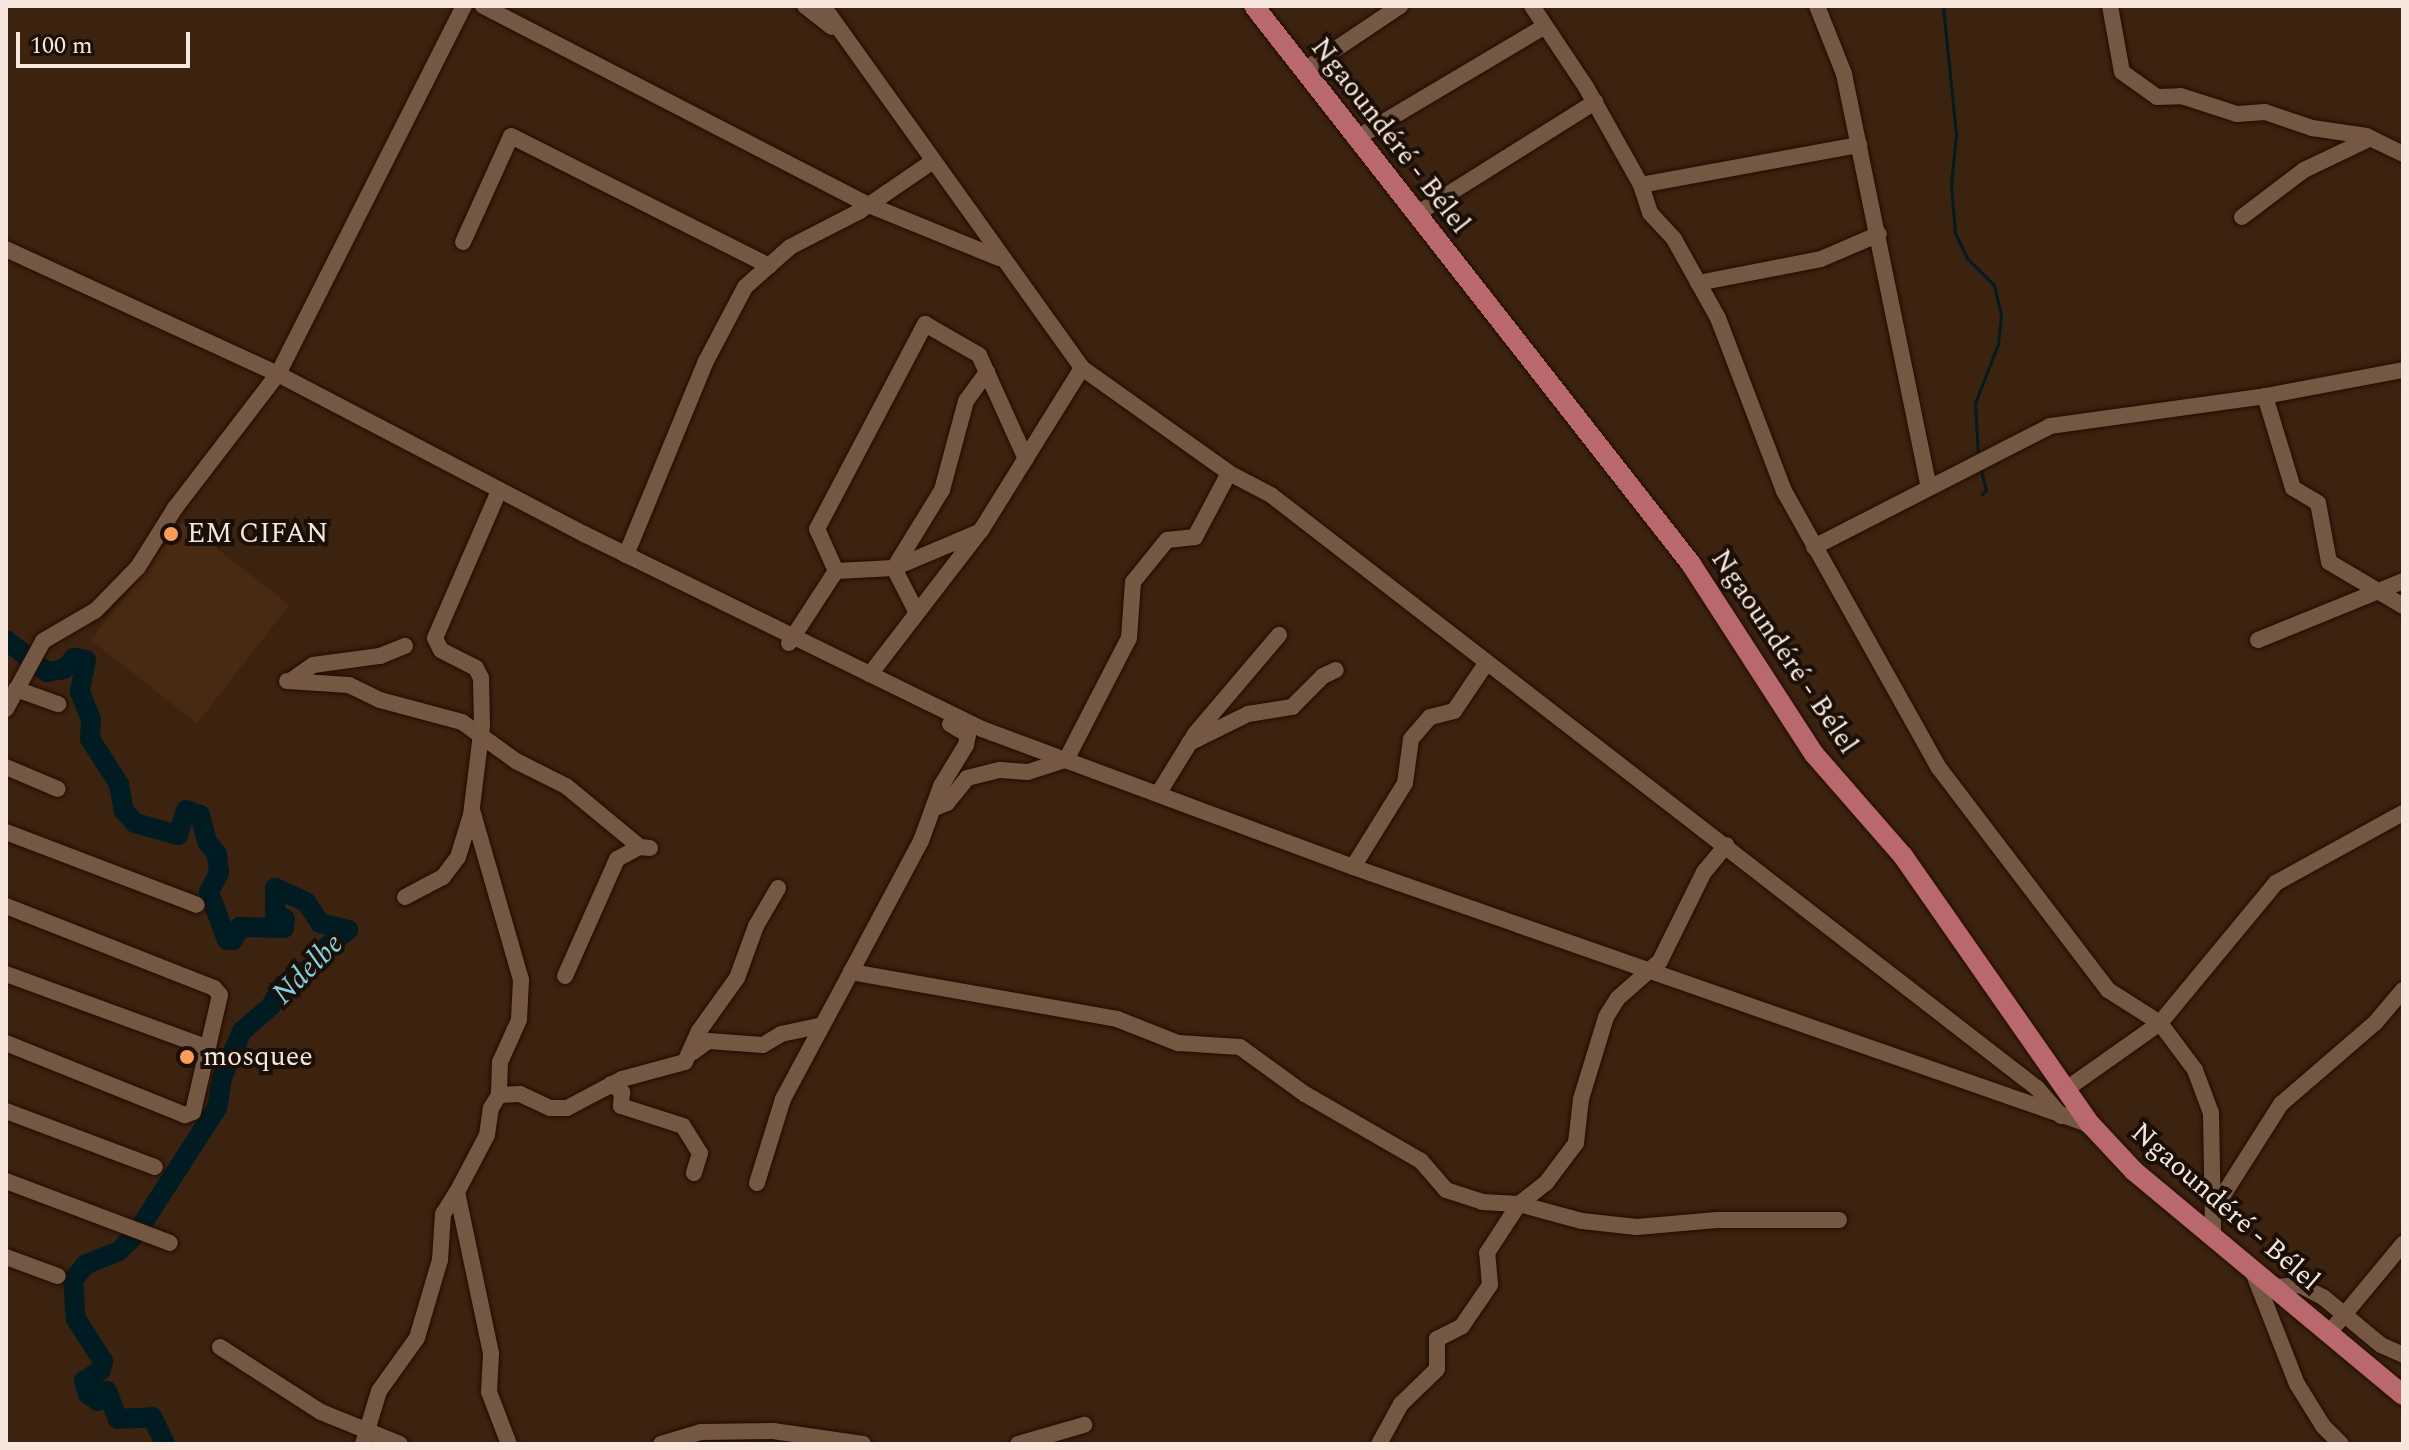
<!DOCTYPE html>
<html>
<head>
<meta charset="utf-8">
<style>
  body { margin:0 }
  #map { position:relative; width:2409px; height:1450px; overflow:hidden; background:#3c2310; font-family:Spectral,serif }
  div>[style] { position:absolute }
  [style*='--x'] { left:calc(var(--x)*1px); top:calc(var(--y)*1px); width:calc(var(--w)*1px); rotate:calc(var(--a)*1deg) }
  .built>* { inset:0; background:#482911; transform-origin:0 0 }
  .stream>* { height:3px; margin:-1.5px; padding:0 1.5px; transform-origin:1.5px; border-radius:1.5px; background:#001c23 }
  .river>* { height:20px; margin:-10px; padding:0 10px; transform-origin:10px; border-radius:10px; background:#001c23 }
  .roads { filter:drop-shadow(0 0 2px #220b00) drop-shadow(0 0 2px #220b00) }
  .minor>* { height:16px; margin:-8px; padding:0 8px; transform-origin:8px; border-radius:8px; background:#745843 }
  .major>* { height:20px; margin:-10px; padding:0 10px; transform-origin:10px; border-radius:10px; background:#b9686e }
  .dots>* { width:22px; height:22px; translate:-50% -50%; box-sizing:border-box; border:4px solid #1a0f07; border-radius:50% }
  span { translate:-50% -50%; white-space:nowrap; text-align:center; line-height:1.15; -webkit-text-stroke:8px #1a0f07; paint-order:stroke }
  .street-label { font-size:28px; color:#f7e6db }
  .poi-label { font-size:28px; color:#f7e6db }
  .left { translate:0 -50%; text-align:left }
  .water-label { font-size:30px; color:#82cfe2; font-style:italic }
  .frame { position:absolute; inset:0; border:8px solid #f7e6db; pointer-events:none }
  .scale { position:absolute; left:16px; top:32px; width:174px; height:36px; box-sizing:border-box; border:4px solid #f7e6db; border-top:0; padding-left:10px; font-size:24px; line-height:28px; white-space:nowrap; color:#f7e6db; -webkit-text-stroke:6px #1a0f07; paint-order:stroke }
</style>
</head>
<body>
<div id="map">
  <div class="built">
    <div style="left:183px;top:522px;width:135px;height:150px;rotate:38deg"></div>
  </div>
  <div class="stream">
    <div style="--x:1943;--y:6;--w:130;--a:84.2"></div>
    <div style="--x:1956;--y:135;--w:50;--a:95.7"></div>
    <div style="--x:1951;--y:185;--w:48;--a:85.2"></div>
    <div style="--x:1955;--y:233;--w:28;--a:64"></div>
    <div style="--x:1967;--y:258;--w:38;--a:45"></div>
    <div style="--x:1994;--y:285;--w:32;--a:77"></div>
    <div style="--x:2001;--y:316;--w:28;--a:96"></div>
    <div style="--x:1998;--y:344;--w:63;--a:111.3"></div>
    <div style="--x:1975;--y:403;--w:52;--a:86.7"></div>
    <div style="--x:1981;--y:470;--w:21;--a:76"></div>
    <div style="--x:1986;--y:490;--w:6;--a:135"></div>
  </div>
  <div class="river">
    <div style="--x:6;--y:640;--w:52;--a:38"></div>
    <div style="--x:47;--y:672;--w:17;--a:-10"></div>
    <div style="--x:64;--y:669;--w:15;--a:-48"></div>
    <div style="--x:74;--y:658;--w:12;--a:9"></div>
    <div style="--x:86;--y:660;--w:33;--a:101"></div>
    <div style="--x:80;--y:692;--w:29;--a:68"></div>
    <div style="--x:91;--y:719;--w:20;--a:93"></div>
    <div style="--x:90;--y:739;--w:54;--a:57.2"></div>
    <div style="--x:119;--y:784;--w:27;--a:80"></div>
    <div style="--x:124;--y:811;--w:16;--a:47"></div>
    <div style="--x:135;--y:823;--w:45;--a:15.6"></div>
    <div style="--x:178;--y:835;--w:26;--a:-72"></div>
    <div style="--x:186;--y:810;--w:15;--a:20"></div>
    <div style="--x:200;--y:815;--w:28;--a:75"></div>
    <div style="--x:207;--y:842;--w:16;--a:50"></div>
    <div style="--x:217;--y:854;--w:19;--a:84"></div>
    <div style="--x:219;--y:873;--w:21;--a:118"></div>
    <div style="--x:209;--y:892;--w:51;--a:69.4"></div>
    <div style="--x:227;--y:940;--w:6;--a:0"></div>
    <div style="--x:233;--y:940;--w:15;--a:-62"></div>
    <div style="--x:240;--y:927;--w:44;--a:1.3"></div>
    <div style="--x:284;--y:928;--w:9;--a:-84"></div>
    <div style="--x:285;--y:919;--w:12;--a:-149"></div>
    <div style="--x:275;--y:913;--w:25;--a:-90"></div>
    <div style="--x:275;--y:888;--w:34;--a:24"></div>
    <div style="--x:306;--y:902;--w:25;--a:56"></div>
    <div style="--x:320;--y:923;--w:29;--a:14"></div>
    <div style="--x:348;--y:930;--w:29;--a:142"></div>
    <div style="--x:325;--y:948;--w:17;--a:115"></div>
    <div style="--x:318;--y:963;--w:41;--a:147.8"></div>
    <div style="--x:283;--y:985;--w:24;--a:120"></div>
    <div style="--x:271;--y:1006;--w:38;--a:139"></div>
    <div style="--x:242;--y:1031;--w:51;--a:113.1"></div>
    <div style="--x:222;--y:1078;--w:30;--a:99"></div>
    <div style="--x:217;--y:1108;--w:151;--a:122.8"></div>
    <div style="--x:135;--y:1235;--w:23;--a:135"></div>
    <div style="--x:119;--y:1251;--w:35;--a:158"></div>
    <div style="--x:86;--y:1264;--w:21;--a:129"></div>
    <div style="--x:73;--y:1280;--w:39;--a:86"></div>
    <div style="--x:76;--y:1319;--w:50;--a:57.3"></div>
    <div style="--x:103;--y:1361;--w:9;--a:103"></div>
    <div style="--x:101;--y:1370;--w:20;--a:147"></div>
    <div style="--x:84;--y:1381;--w:14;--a:73"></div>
    <div style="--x:88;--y:1394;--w:12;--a:35"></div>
    <div style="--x:98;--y:1401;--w:9;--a:-72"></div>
    <div style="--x:101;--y:1392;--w:6;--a:-9"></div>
    <div style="--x:107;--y:1391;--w:30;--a:69"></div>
    <div style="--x:118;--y:1419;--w:34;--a:-3"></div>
    <div style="--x:152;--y:1417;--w:30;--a:64"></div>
  </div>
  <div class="roads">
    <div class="minor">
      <div style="--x:483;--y:6;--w:434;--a:27.3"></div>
      <div style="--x:869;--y:205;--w:140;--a:22.2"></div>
      <div style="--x:805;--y:6;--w:34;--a:38"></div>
      <div style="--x:823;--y:6;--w:445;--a:54.4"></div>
      <div style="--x:1082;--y:368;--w:191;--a:121.9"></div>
      <div style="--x:981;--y:530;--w:182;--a:127.6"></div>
      <div style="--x:1532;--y:6;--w:97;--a:56.3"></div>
      <div style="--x:1586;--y:87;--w:112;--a:60.7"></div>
      <div style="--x:1641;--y:185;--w:29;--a:72"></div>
      <div style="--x:1650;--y:213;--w:35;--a:47"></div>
      <div style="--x:1674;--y:239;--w:90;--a:60.9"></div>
      <div style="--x:1718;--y:318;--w:185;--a:69.1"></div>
      <div style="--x:1784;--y:491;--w:317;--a:60.8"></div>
      <div style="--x:1939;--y:768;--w:279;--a:52.7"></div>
      <div style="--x:2108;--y:990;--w:62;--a:32.4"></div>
      <div style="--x:2160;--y:1023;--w:59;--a:53.3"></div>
      <div style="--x:2195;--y:1070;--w:46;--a:69.6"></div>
      <div style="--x:2211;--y:1113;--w:119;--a:89"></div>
      <div style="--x:1817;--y:6;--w:73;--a:68.3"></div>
      <div style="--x:1844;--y:74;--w:419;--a:78.4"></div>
      <div style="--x:2110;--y:6;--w:67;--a:79.7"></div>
      <div style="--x:2122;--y:72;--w:43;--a:35.5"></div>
      <div style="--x:2157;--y:97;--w:24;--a:-2"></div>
      <div style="--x:2181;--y:96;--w:59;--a:17.8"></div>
      <div style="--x:2237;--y:114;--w:28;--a:-4"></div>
      <div style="--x:2265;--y:112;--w:50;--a:18.8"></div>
      <div style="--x:2312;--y:128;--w:55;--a:8.4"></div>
      <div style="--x:2366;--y:136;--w:41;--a:25.9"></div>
      <div style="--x:1303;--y:71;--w:117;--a:-33.8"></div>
      <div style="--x:1355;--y:139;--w:221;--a:-30.7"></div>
      <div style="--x:1641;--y:185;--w:222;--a:-10.4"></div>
      <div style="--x:1415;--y:215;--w:213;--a:-32.1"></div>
      <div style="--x:2242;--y:217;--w:78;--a:-37.2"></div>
      <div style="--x:2304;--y:170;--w:74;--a:-25.5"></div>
      <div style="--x:463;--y:242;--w:116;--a:-65.6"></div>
      <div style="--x:511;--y:136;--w:289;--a:26.7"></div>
      <div style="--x:6;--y:249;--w:299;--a:24.7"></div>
      <div style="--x:278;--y:374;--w:345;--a:27.6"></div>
      <div style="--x:584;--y:534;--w:443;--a:26.1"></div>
      <div style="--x:982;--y:729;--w:396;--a:20.4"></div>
      <div style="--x:1353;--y:867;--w:782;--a:19.27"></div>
      <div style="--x:1698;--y:283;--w:125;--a:-11"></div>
      <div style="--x:1821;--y:259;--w:63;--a:-23.3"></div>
      <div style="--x:1082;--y:368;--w:181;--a:35.5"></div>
      <div style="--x:1229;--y:473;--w:47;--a:27.6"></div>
      <div style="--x:1271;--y:495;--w:969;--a:37.75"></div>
      <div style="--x:2037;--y:1088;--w:37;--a:49"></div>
      <div style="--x:2403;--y:370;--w:140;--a:169.3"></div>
      <div style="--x:2265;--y:396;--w:96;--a:73.1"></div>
      <div style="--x:2293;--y:488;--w:29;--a:31"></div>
      <div style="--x:2318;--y:503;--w:60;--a:79.4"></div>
      <div style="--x:2329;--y:562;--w:86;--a:30.7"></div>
      <div style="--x:1814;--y:547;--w:265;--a:-27.1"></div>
      <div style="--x:2050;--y:426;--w:217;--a:-7.9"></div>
      <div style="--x:626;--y:555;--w:208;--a:-67.6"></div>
      <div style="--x:705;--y:363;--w:86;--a:-62.2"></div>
      <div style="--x:745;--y:287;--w:60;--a:-41.6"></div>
      <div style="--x:790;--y:247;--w:79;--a:-27.2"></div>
      <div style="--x:860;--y:211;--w:88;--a:-34.4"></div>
      <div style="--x:836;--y:571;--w:58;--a:-3"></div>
      <div style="--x:894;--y:568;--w:92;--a:-23"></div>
      <div style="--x:917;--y:613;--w:51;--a:-117.1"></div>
      <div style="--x:894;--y:568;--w:92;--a:-58.4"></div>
      <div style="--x:942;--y:490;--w:92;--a:-74.9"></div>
      <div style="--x:966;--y:401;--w:36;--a:-54"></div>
      <div style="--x:2258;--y:640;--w:157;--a:-22.1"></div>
      <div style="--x:789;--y:643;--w:86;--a:-56.9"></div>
      <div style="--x:836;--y:571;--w:46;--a:-114.3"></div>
      <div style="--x:817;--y:529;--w:232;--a:-62.2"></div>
      <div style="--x:925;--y:324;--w:62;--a:29.9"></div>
      <div style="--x:979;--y:355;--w:114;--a:65.7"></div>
      <div style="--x:293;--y:679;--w:24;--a:-35"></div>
      <div style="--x:313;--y:665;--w:68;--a:-7.7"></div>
      <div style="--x:380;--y:656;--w:27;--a:-22"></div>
      <div style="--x:287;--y:681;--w:62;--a:3.7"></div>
      <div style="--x:349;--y:685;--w:34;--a:26"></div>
      <div style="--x:380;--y:700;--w:85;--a:15"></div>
      <div style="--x:462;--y:722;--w:67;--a:35.8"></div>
      <div style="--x:516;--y:761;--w:56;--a:26.6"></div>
      <div style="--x:566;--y:786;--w:96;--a:39.5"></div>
      <div style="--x:640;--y:847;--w:10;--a:6"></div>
      <div style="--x:16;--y:689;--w:45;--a:19.7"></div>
      <div style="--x:6;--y:709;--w:77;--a:-61.4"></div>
      <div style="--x:43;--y:641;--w:61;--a:-30.3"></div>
      <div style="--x:96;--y:610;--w:60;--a:-45.7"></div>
      <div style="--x:138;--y:567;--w:70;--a:-57.9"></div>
      <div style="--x:175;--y:508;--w:169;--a:-52.5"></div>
      <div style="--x:278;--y:374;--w:412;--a:-63.2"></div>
      <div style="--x:1189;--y:743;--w:66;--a:-26.2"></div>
      <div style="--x:1248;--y:714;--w:45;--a:-9"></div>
      <div style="--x:1292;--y:707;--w:44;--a:-45"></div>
      <div style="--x:1323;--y:676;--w:14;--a:-25"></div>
      <div style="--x:6;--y:767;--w:56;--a:22.9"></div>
      <div style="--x:1158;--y:794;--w:70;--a:-58.3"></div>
      <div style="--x:1195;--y:734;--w:130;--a:-49.7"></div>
      <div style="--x:937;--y:807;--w:11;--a:-22"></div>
      <div style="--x:947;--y:803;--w:32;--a:-51"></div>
      <div style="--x:967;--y:778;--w:34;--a:-14"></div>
      <div style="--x:1000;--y:770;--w:28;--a:4"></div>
      <div style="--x:1028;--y:772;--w:40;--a:-18"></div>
      <div style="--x:1066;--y:760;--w:137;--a:-62.7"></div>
      <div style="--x:1129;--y:638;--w:56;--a:-85.9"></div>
      <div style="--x:1133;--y:582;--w:54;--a:-51"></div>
      <div style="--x:1167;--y:540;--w:28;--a:-6"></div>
      <div style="--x:1195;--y:537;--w:72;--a:-62"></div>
      <div style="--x:472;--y:810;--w:177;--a:73.9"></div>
      <div style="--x:521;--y:980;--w:40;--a:92.9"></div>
      <div style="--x:519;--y:1020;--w:46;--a:114.3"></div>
      <div style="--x:500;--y:1062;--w:33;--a:92"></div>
      <div style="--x:6;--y:832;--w:204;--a:20.9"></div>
      <div style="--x:1353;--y:867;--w:99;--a:-58.2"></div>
      <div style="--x:1405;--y:783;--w:44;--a:-82.2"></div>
      <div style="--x:1411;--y:739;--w:29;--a:-49"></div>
      <div style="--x:1430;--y:717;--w:25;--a:-14"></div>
      <div style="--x:1454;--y:711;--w:55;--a:-56"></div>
      <div style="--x:405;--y:897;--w:43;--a:-27.8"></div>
      <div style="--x:443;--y:877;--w:25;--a:-53"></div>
      <div style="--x:458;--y:857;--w:44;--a:-72.8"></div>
      <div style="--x:471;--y:815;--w:90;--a:-83"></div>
      <div style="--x:482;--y:726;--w:48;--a:-91.2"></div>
      <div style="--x:481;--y:678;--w:11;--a:-117"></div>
      <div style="--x:476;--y:668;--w:39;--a:-153"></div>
      <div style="--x:441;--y:650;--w:13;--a:-117"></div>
      <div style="--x:435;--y:638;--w:160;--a:-66.5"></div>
      <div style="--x:6;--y:906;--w:224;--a:21.5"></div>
      <div style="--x:214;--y:988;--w:9;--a:49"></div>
      <div style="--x:220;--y:995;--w:120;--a:103"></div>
      <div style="--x:193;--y:1112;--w:9;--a:159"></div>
      <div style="--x:185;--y:1115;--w:193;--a:-158.1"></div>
      <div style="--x:851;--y:972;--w:149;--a:-61.9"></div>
      <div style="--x:921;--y:841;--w:59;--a:-70"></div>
      <div style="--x:941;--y:786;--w:48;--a:-58.6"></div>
      <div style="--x:966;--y:745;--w:10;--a:-79"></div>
      <div style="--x:968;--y:735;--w:21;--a:-149"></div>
      <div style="--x:6;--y:974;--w:215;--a:20.1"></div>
      <div style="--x:565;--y:976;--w:128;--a:-66"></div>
      <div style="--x:617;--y:859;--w:26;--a:-28"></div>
      <div style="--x:693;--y:1052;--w:19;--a:-36"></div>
      <div style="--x:708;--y:1041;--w:55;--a:4.2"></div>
      <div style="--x:763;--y:1045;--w:21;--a:-31"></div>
      <div style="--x:781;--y:1034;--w:38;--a:-12"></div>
      <div style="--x:611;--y:1084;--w:14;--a:36"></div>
      <div style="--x:622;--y:1092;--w:14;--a:94"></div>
      <div style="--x:621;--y:1106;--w:65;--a:17.9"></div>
      <div style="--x:683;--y:1126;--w:32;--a:58"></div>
      <div style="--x:700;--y:1153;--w:21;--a:107"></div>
      <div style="--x:2065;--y:1090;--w:116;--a:-35.2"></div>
      <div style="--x:2160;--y:1023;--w:182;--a:-50.4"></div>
      <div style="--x:2276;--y:883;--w:145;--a:-28.9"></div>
      <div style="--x:6;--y:1111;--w:159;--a:20.6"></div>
      <div style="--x:6;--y:1181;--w:175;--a:20.7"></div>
      <div style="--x:757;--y:1183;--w:88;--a:-72.8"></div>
      <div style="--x:783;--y:1099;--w:144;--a:-61.8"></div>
      <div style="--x:851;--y:972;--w:270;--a:10"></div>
      <div style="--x:1117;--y:1019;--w:66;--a:21.5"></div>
      <div style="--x:1178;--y:1043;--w:62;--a:3.7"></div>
      <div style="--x:1240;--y:1047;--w:80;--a:35.9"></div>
      <div style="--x:1305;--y:1094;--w:134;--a:30"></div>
      <div style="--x:1421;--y:1161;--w:38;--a:49"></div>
      <div style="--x:1446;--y:1190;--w:38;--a:18"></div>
      <div style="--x:1482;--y:1202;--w:37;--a:3"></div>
      <div style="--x:1519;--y:1204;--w:34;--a:-38"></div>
      <div style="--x:1546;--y:1183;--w:50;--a:-53.1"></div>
      <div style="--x:1576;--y:1143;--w:44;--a:-83.5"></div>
      <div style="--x:1581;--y:1099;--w:86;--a:-73"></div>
      <div style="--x:1606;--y:1017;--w:22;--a:-58"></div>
      <div style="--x:1618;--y:998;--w:56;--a:-41.4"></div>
      <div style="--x:1660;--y:961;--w:99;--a:-63.7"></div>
      <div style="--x:1704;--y:872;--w:35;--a:-50"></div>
      <div style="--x:457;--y:1192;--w:64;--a:-62.2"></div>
      <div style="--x:487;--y:1135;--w:27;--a:-82"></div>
      <div style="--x:491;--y:1108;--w:15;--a:-58"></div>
      <div style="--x:499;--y:1095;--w:21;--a:-3"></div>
      <div style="--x:520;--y:1094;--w:33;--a:25"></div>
      <div style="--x:550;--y:1108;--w:17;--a:0"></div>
      <div style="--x:567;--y:1108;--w:62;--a:-27.8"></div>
      <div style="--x:622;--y:1079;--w:65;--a:-15.1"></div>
      <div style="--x:685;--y:1062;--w:34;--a:-66"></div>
      <div style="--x:699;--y:1031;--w:65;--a:-54.4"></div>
      <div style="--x:737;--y:978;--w:55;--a:-69.9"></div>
      <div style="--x:756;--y:926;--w:44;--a:-59.9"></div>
      <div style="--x:2213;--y:1211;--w:127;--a:-57.6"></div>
      <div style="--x:2281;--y:1104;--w:124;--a:-40.8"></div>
      <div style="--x:2375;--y:1023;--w:43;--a:-49.7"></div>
      <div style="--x:6;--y:1257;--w:55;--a:20.1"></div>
      <div style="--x:2253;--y:1272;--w:120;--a:68.6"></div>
      <div style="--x:2297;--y:1384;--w:49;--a:58.2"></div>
      <div style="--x:2323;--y:1426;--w:25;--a:45"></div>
      <div style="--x:2276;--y:1287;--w:24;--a:-5"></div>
      <div style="--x:2300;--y:1285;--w:26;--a:28"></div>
      <div style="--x:2323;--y:1297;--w:75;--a:39.6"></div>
      <div style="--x:2381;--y:1345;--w:24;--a:24"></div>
      <div style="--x:2329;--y:1333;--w:116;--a:-50.3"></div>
      <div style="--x:220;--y:1347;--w:120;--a:32.8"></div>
      <div style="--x:321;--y:1412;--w:85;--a:22.1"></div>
      <div style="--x:363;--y:1444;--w:55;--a:-73.2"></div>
      <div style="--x:379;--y:1391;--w:65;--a:-54.4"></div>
      <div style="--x:417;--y:1338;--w:81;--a:-73.6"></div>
      <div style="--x:440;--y:1260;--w:46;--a:-86.3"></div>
      <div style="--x:443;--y:1214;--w:26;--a:-58"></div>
      <div style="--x:457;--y:1192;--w:166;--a:78.1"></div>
      <div style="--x:491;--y:1354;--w:38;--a:93"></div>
      <div style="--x:489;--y:1392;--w:56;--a:69"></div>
      <div style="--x:661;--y:1444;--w:42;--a:-16.7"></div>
      <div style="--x:701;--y:1432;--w:72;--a:-0.8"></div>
      <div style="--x:773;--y:1431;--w:91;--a:8.2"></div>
      <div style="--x:1018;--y:1444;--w:69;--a:-16.1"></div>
      <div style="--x:1379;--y:1444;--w:46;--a:-61.2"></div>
      <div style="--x:1401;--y:1404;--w:50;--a:-44.2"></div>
      <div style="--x:1437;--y:1369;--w:30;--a:-90"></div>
      <div style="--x:1437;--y:1339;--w:28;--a:-27"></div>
      <div style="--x:1462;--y:1326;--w:50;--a:-55.7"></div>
      <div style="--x:1490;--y:1285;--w:32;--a:-95"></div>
      <div style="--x:1487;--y:1253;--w:59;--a:-56.9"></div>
      <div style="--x:1519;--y:1204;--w:65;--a:15.1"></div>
      <div style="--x:1582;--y:1221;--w:55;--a:6.2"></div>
      <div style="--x:1637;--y:1227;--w:80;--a:-5"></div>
      <div style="--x:1717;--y:1220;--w:122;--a:0"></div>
    </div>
    <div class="major">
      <div style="--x:1254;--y:6;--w:709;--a:51.93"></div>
      <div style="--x:1691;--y:564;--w:226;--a:57.1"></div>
      <div style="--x:1814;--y:754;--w:135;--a:48.9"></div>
      <div style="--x:1903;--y:856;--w:328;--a:55.1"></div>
      <div style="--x:2091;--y:1125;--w:63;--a:46.9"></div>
      <div style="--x:2134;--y:1171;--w:350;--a:39.8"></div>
    </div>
  </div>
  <div class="dots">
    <div style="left:171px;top:534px;background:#fd9c55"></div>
    <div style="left:187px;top:1057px;background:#fd9c55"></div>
  </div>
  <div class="street-label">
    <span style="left:1390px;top:136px;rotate:52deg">Ngaoundéré - Bélel</span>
    <span style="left:1784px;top:652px;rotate:56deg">Ngaoundéré - Bélel</span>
    <span style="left:2225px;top:1207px;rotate:41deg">Ngaoundéré - Bélel</span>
  </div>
  <div class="poi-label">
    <span class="left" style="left:187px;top:534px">EM CIFAN</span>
    <span class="left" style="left:203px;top:1057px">mosquee</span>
  </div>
  <div class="water-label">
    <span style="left:308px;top:969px;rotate:-45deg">Ndelbe</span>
  </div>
  <div class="frame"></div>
  <div class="scale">100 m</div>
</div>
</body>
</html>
